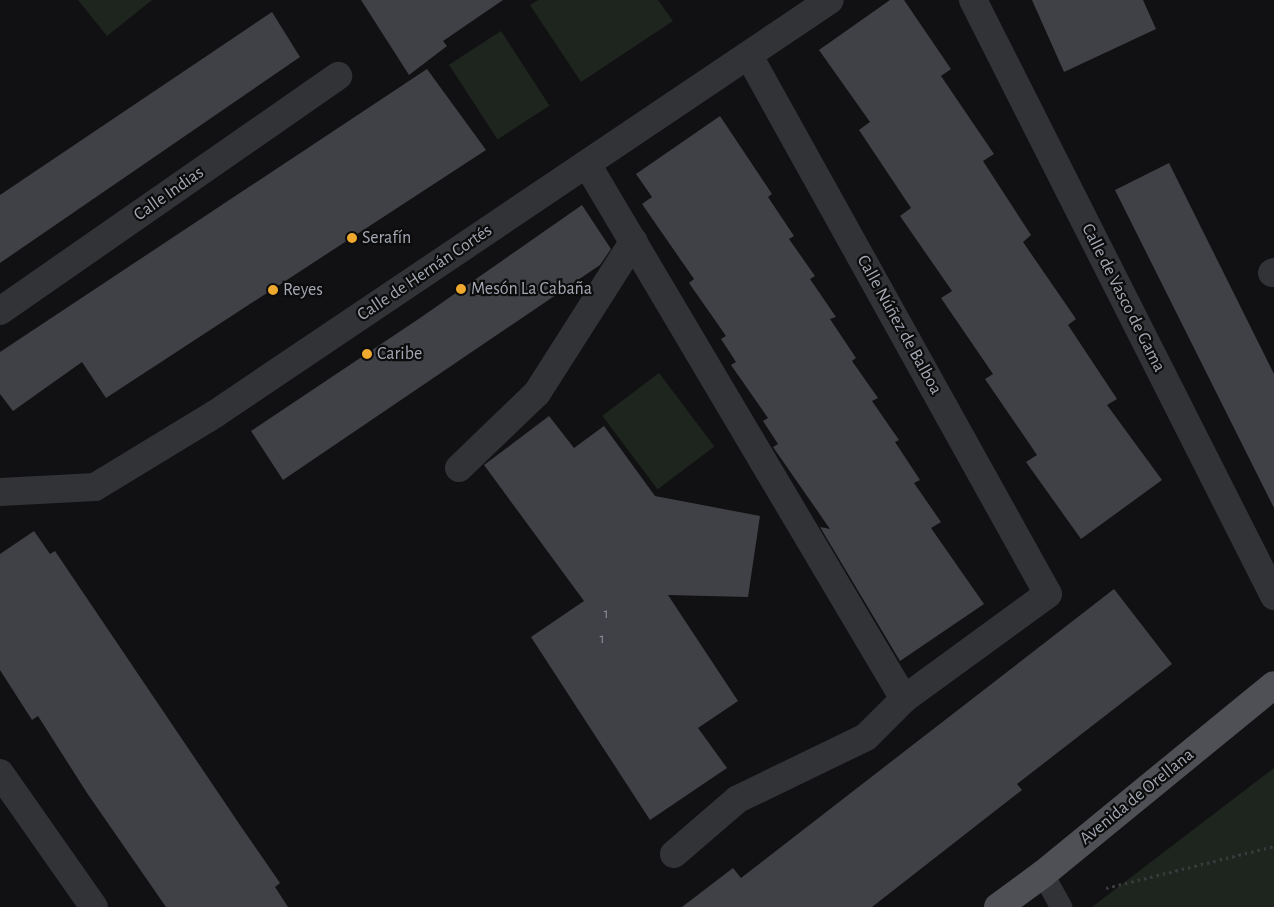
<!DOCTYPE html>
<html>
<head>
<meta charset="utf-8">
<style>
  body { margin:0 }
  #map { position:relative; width:1274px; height:907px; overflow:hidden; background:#111113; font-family:"Alegreya Sans",sans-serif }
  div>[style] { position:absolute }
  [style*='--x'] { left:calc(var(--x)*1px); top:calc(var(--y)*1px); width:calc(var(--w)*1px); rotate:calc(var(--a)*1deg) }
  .green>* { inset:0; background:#1e251e; transform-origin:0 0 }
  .building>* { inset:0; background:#404146 }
  .path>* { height:3px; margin-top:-1.5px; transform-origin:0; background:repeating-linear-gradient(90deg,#383a3e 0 2.5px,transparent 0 6.5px) }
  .lane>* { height:22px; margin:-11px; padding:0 11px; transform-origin:11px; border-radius:11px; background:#323337 }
  .street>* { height:28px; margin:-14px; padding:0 14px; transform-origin:14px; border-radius:14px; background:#323337 }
  .primary>* { height:28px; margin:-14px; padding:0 14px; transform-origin:14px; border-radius:14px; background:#4e5056 }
  .dots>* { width:14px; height:14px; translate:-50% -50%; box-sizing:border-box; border:2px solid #0c0c0d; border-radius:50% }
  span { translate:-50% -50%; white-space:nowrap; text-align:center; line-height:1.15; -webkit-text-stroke:4.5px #0c0c0d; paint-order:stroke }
  .number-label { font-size:15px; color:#8a8e98 }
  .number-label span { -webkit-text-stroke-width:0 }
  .street-label { font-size:18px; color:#a3a8b3 }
  .poi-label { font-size:18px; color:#a3a8b3 }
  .left { translate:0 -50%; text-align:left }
</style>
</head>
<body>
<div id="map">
  <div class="green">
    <div style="clip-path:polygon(78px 0,152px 0,107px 36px)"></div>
    <div style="clip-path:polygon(538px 0,658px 0,673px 21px,581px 82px,530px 5px)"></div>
    <div style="left:501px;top:31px;width:89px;height:62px;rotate:57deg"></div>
    <div style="left:659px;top:373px;width:92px;height:71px;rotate:53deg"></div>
    <div style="clip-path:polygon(1274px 768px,1274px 907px,1092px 907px)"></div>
  </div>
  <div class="building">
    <div style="clip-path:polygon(361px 0,503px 0,443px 41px,447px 46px,409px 75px)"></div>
    <div style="clip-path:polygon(890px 0,904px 0,951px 69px,941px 76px,994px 154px,983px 161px,1031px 235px,1023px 242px,1076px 319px,1068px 325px,1117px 399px,1107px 405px,1162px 480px,1081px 539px,1026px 462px,1037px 455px,985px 379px,993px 374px,941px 298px,952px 291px,900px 216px,911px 208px,859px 130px,870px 122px,819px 50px)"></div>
    <div style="clip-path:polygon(1032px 0,1143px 0,1156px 29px,1064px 72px)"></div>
    <div style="clip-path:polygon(272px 12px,300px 57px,0 263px,0 195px)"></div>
    <div style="clip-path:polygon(427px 69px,486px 150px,106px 398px,82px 362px,13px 411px,0 394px,0 352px)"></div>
    <div style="clip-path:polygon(720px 116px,772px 194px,768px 197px,794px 236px,789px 239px,815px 276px,810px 279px,836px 317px,830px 319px,856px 358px,852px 361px,878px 398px,872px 401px,899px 440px,895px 442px,920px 480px,914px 483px,941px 522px,931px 528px,984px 604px,900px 661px,820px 527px,830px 529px,773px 447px,778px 444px,763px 421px,768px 418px,731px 365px,736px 362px,721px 339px,726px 336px,689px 283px,694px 279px,642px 204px,652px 197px,636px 174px)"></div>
    <div style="clip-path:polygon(1169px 163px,1274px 374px,1274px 508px,1115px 190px)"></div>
    <div style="clip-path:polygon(582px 205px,611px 249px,600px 265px,283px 480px,251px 431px,420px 318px)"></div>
    <div style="clip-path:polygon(549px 416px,574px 448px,604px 426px,655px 496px,760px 516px,748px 597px,668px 595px,738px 701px,698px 728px,727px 768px,650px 820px,531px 637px,584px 601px,484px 465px)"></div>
    <div style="clip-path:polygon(34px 531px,50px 554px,55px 551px,242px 828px,280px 883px,275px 887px,288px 907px,166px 907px,87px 793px,38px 716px,32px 720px,0 670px,0 554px)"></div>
    <div style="clip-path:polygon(1114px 589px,1172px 664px,1017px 784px,1022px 790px,872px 907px,682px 907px,733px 868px,741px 878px)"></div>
  </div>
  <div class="path">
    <div style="--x:1106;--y:888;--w:173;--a:-14"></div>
  </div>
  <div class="lane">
    <div style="--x:1043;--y:874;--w:38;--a:61"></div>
  </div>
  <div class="street">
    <div style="--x:973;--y:0;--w:668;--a:63.2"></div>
    <div style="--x:587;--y:164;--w:622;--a:59.35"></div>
    <div style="--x:1272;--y:273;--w:2;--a:-27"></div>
    <div style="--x:0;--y:311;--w:412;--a:-34.8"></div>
    <div style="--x:459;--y:468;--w:108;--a:-43.9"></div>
    <div style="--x:537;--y:393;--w:180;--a:-57.5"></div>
    <div style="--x:0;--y:492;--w:95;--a:-3"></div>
    <div style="--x:95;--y:487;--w:140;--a:-31.3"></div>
    <div style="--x:215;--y:414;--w:741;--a:-33.95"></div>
    <div style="--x:0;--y:773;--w:164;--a:55"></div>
    <div style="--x:674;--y:854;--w:84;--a:-40.7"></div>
    <div style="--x:738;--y:799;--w:142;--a:-25.8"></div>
    <div style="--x:866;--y:737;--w:54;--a:-45"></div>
    <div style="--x:904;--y:699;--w:178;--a:-36.1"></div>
    <div style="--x:1048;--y:594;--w:616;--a:-119.06"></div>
  </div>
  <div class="primary">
    <div style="--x:998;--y:907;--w:56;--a:-36.3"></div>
    <div style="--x:1043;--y:874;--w:298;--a:-39.3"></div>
  </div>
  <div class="dots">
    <div style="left:352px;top:238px;background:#eea92e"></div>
    <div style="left:461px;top:289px;background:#eea92e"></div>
    <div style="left:273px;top:290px;background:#eea92e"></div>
    <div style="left:367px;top:354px;background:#eea92e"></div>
  </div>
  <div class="number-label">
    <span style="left:606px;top:614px">1</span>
    <span style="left:602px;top:639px">1</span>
  </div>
  <div class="street-label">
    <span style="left:169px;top:194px;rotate:-35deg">Calle Indias</span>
    <span style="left:425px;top:273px;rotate:-34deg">Calle de Hernán Cortés</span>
    <span style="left:1123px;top:298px;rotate:63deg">Calle de Vasco de Gama</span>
    <span style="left:899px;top:325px;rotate:61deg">Calle Núñez de Balboa</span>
    <span style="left:1137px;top:797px;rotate:-39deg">Avenida de Orellana</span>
  </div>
  <div class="poi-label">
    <span class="left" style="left:362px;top:238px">Serafín</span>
    <span class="left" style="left:471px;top:289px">Mesón La Cabaña</span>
    <span class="left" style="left:283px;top:290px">Reyes</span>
    <span class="left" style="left:377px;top:354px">Caribe</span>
  </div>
</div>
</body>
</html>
